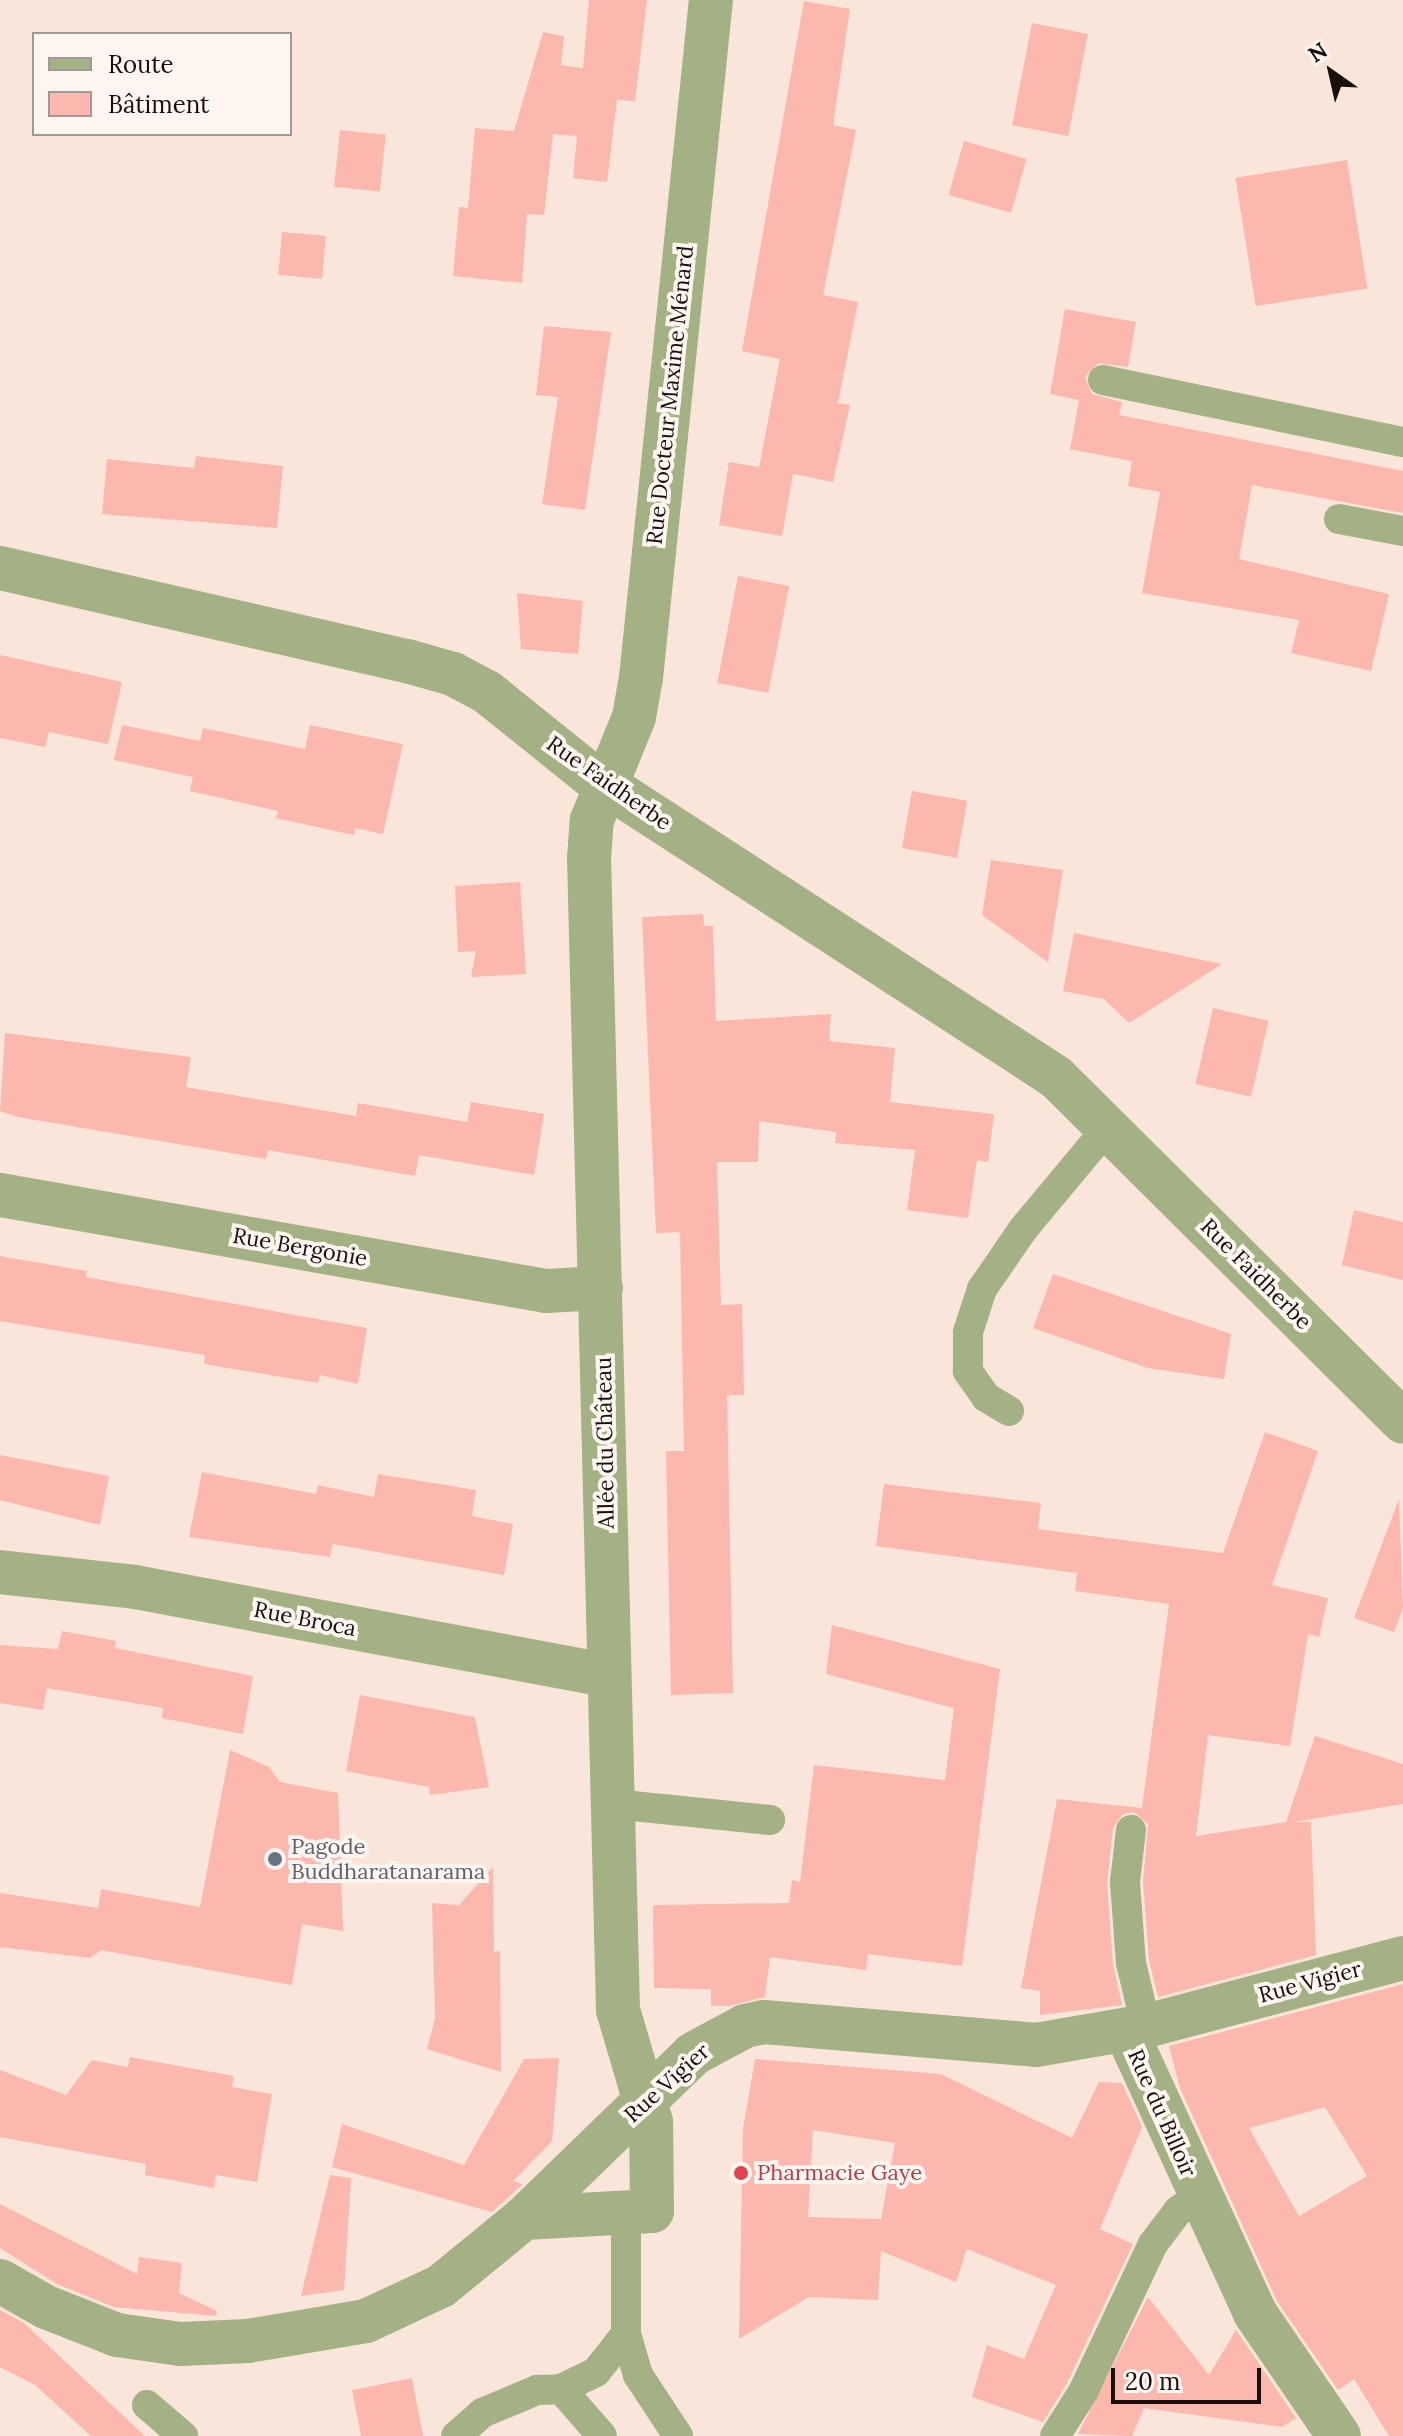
<!DOCTYPE html>
<html>
<head>
<meta charset="utf-8">
<style>
  body { margin:0 }
  #map { position:relative; width:1403px; height:2436px; overflow:hidden; background:#fae5da; font-family:Lora,serif }
  div>[style] { position:absolute }
  [style*='--x'] { left:calc(var(--x)*1px); top:calc(var(--y)*1px); width:calc(var(--w)*1px); rotate:calc(var(--a)*1deg) }
  .building>* { inset:0; background:#fcb7ae; transform-origin:0 0 }
  .lane>* { height:30px; margin:-15px; padding:0 15px; transform-origin:15px; border-radius:15px; background:#a4b184 }
  .street>* { height:44px; margin:-22px; padding:0 22px; transform-origin:22px; border-radius:22px; background:#a4b184 }
  .dots>* { width:22px; height:22px; translate:-50% -50%; box-sizing:border-box; border:4px solid #fef5f1; border-radius:50% }
  span { translate:-50% -50%; white-space:nowrap; text-align:center; line-height:1.15; -webkit-text-stroke:8px #fef5f1; paint-order:stroke }
  .street-label { font-size:22px; color:#17100d }
  .worship-label { font-size:22px; color:#5b616d }
  .left { translate:0 -50%; text-align:left }
  .health-label { font-size:22px; color:#be3a42 }
  .legend { position:absolute; left:32px; top:32px; width:260px; height:104px; box-sizing:border-box; background:#fef5f1; border:2px solid #a29996; margin:0; padding:10px 14px; list-style:none; font-size:24px; color:#17100d }
  .legend li { display:flex; align-items:center; gap:16px; height:40px }
  .legend b { width:40px; border:2px solid #a29996 }
  .north { position:absolute; left:1291px; top:32px; width:80px; height:80px; -webkit-text-stroke:6px #fef5f1; paint-order:stroke; rotate:326deg; font-size:22px; font-weight:700; line-height:32px; text-align:center; color:#17100d }
  .north::after { content:''; display:block; margin:auto; width:28px; height:36px; background:#17100d; clip-path:polygon(50% 0,100% 100%,50% 72%,0 100%) }
  .scale { position:absolute; left:1111px; top:2368px; width:150px; height:36px; box-sizing:border-box; border:4px solid #17100d; border-top:0; padding-left:10px; font-size:24px; line-height:28px; white-space:nowrap; color:#17100d; -webkit-text-stroke:6px #fef5f1; paint-order:stroke }
</style>
</head>
<body>
<div id="map">
  <div class="building">
    <div style="clip-path:polygon(589px 0,647px 0,635px 101px,617px 100px,607px 182px,573px 178px,577px 136px,553px 134px,544px 215px,527px 214px,522px 283px,453px 276px,459px 207px,468px 208px,475px 128px,514px 131px,543px 32px,564px 36px,561px 65px,583px 68px)"></div>
    <div style="clip-path:polygon(804px 1px,850px 9px,833px 125px,856px 130px,823px 295px,858px 302px,838px 403px,850px 405px,833px 482px,793px 474px,782px 536px,719px 525px,729px 462px,759px 467px,780px 359px,742px 351px)"></div>
    <div style="left:1032px;top:23px;width:57px;height:104px;rotate:11deg"></div>
    <div style="left:340px;top:130px;width:46px;height:57px;rotate:6deg"></div>
    <div style="left:964px;top:141px;width:65px;height:56px;rotate:16deg"></div>
    <div style="left:1347px;top:160px;width:130px;height:113px;rotate:81deg"></div>
    <div style="left:282px;top:232px;width:44px;height:43px;rotate:5deg"></div>
    <div style="clip-path:polygon(1065px 309px,1136px 322px,1128px 367px,1098px 363px,1085px 377px,1092px 394px,1122px 402px,1119px 415px,1403px 471px,1403px 513px,1252px 485px,1239px 559px,1389px 594px,1371px 671px,1291px 653px,1299px 620px,1142px 593px,1160px 492px,1128px 486px,1132px 461px,1070px 449px,1079px 400px,1050px 394px)"></div>
    <div style="clip-path:polygon(544px 326px,611px 332px,585px 510px,542px 504px,558px 397px,536px 395px)"></div>
    <div style="clip-path:polygon(196px 456px,283px 466px,277px 528px,102px 514px,107px 459px,194px 468px)"></div>
    <div style="left:738px;top:576px;width:52px;height:109px;rotate:11deg"></div>
    <div style="clip-path:polygon(517px 593px,583px 601px,578px 654px,521px 649px)"></div>
    <div style="clip-path:polygon(0 655px,122px 682px,108px 744px,49px 732px,45px 747px,0 738px)"></div>
    <div style="clip-path:polygon(122px 725px,200px 741px,203px 728px,305px 749px,310px 725px,403px 744px,383px 834px,355px 828px,354px 835px,276px 818px,278px 811px,190px 791px,193px 777px,114px 760px)"></div>
    <div style="left:912px;top:791px;width:56px;height:58px;rotate:10deg"></div>
    <div style="clip-path:polygon(991px 860px,1063px 870px,1048px 962px,982px 915px)"></div>
    <div style="clip-path:polygon(520px 882px,526px 974px,471px 977px,476px 951px,458px 952px,455px 886px)"></div>
    <div style="clip-path:polygon(703px 914px,704px 926px,713px 926px,716px 1021px,831px 1014px,829px 1041px,895px 1048px,890px 1102px,994px 1114px,988px 1162px,977px 1160px,968px 1218px,907px 1210px,915px 1150px,835px 1143px,836px 1132px,759px 1121px,758px 1162px,717px 1162px,721px 1305px,742px 1304px,744px 1395px,727px 1395px,733px 1693px,671px 1695px,666px 1451px,684px 1451px,680px 1232px,656px 1233px,642px 917px)"></div>
    <div style="clip-path:polygon(1074px 933px,1222px 964px,1129px 1023px,1104px 999px,1063px 991px)"></div>
    <div style="left:1213px;top:1008px;width:57px;height:78px;rotate:13deg"></div>
    <div style="clip-path:polygon(5px 1033px,191px 1057px,186px 1087px,356px 1116px,358px 1103px,467px 1122px,471px 1102px,544px 1114px,534px 1175px,419px 1155px,415px 1176px,268px 1150px,266px 1159px,18px 1117px,0 1111px)"></div>
    <div style="clip-path:polygon(1354px 1210px,1403px 1222px,1403px 1280px,1342px 1265px)"></div>
    <div style="clip-path:polygon(0 1256px,87px 1271px,86px 1277px,367px 1328px,358px 1384px,320px 1375px,318px 1383px,204px 1364px,205px 1355px,0 1321px)"></div>
    <div style="clip-path:polygon(1053px 1274px,1231px 1334px,1224px 1379px,1148px 1368px,1033px 1328px)"></div>
    <div style="clip-path:polygon(1265px 1432px,1318px 1451px,1272px 1585px,1328px 1598px,1319px 1637px,1308px 1634px,1290px 1746px,1208px 1735px,1196px 1836px,1286px 1822px,1315px 1736px,1403px 1764px,1403px 1804px,1293px 1822px,1311px 1822px,1316px 1955px,1158px 1997px,1149px 1960px,1143px 1882px,1148px 1824px,1134px 1812px,1123px 1814px,1113px 1828px,1107px 1883px,1113px 1964px,1122px 2005px,1040px 2015px,1040px 1991px,1021px 1988px,1057px 1799px,1142px 1808px,1169px 1604px,1075px 1591px,1077px 1573px,876px 1546px,884px 1484px,1041px 1503px,1038px 1529px,1223px 1553px)"></div>
    <div style="clip-path:polygon(0 1455px,109px 1476px,100px 1525px,0 1500px)"></div>
    <div style="clip-path:polygon(202px 1472px,316px 1494px,318px 1485px,374px 1497px,378px 1474px,476px 1490px,472px 1516px,513px 1524px,504px 1575px,333px 1544px,330px 1557px,189px 1537px)"></div>
    <div style="clip-path:polygon(1399px 1499px,1403px 1608px,1394px 1632px,1354px 1618px)"></div>
    <div style="clip-path:polygon(832px 1625px,1000px 1669px,962px 1966px,868px 1954px,866px 1970px,770px 1957px,765px 1997px,729px 2006px,711px 2006px,711px 1989px,654px 1988px,653px 1905px,789px 1903px,792px 1880px,800px 1882px,814px 1765px,945px 1780px,954px 1708px,826px 1674px)"></div>
    <div style="clip-path:polygon(62px 1631px,116px 1641px,115px 1648px,253px 1676px,243px 1734px,162px 1718px,163px 1708px,47px 1688px,43px 1710px,0 1703px,0 1645px,58px 1649px)"></div>
    <div style="clip-path:polygon(360px 1695px,475px 1717px,489px 1787px,430px 1795px,429px 1787px,346px 1771px)"></div>
    <div style="clip-path:polygon(230px 1750px,269px 1767px,280px 1782px,338px 1793px,343px 1931px,302px 1924px,292px 1985px,101px 1950px,90px 1958px,0 1947px,0 1893px,98px 1908px,101px 1889px,200px 1907px)"></div>
    <div style="clip-path:polygon(493px 1867px,494px 1952px,500px 1951px,501px 2072px,427px 2049px,435px 2018px,432px 1903px,459px 1905px)"></div>
    <div style="clip-path:polygon(evenodd,1403px 1984px,1403px 2436px,1389px 2436px,1354px 2379px,1338px 2390px,1277px 2301px,1180px 2088px,1169px 2046px,1403px 1984px,1325px 2107px,1367px 2176px,1299px 2216px,1249px 2128px,1325px 2107px)"></div>
    <div style="clip-path:polygon(130px 2057px,234px 2076px,232px 2087px,272px 2094px,257px 2182px,216px 2175px,214px 2188px,145px 2175px,146px 2164px,0 2137px,0 2070px,66px 2095px,92px 2060px,128px 2067px)"></div>
    <div style="clip-path:polygon(559px 2058px,552px 2141px,513px 2181px,523px 2184px,492px 2212px,332px 2167px,342px 2124px,464px 2165px,524px 2059px)"></div>
    <div style="clip-path:polygon(evenodd,755px 2059px,941px 2074px,1072px 2138px,1099px 2082px,1122px 2083px,1142px 2127px,1100px 2229px,1133px 2244px,1067px 2383px,1043px 2422px,972px 2397px,987px 2345px,1024px 2359px,1056px 2285px,967px 2249px,956px 2282px,881px 2251px,878px 2300px,809px 2297px,739px 2339px,743px 2129px,755px 2059px,813px 2130px,895px 2143px,881px 2219px,808px 2217px,813px 2130px)"></div>
    <div style="clip-path:polygon(330px 2175px,351px 2178px,344px 2290px,301px 2296px)"></div>
    <div style="clip-path:polygon(0 2204px,137px 2274px,139px 2257px,182px 2263px,179px 2293px,217px 2311px,216px 2316px,114px 2307px,57px 2284px,0 2248px)"></div>
    <div style="clip-path:polygon(1148px 2297px,1209px 2375px,1236px 2330px,1296px 2418px,1282px 2427px,1144px 2408px,1132px 2436px,1078px 2434px)"></div>
    <div style="clip-path:polygon(0 2310px,24px 2323px,145px 2436px,91px 2436px,35px 2385px,0 2367px)"></div>
    <div style="clip-path:polygon(412px 2378px,423px 2436px,361px 2436px,352px 2390px)"></div>
  </div>
  <div class="lane">
    <div style="--x:1103;--y:380;--w:306;--a:11.7"></div>
    <div style="--x:1339;--y:519;--w:65;--a:10.6"></div>
    <div style="--x:1009;--y:1411;--w:27;--a:-149"></div>
    <div style="--x:986;--y:1397;--w:32;--a:-125"></div>
    <div style="--x:968;--y:1371;--w:39;--a:-90"></div>
    <div style="--x:968;--y:1332;--w:45;--a:-72"></div>
    <div style="--x:982;--y:1289;--w:74;--a:-55.5"></div>
    <div style="--x:1024;--y:1228;--w:133;--a:-50.2"></div>
    <div style="--x:613;--y:1804;--w:158;--a:5.8"></div>
    <div style="--x:1131;--y:1830;--w:52;--a:96.6"></div>
    <div style="--x:1125;--y:1882;--w:81;--a:85.8"></div>
    <div style="--x:1131;--y:1963;--w:65;--a:76.6"></div>
    <div style="--x:626;--y:2334;--w:43;--a:73.7"></div>
    <div style="--x:638;--y:2375;--w:73;--a:56.7"></div>
    <div style="--x:561;--y:2389;--w:62;--a:48.9"></div>
    <div style="--x:147;--y:2405;--w:48;--a:40.7"></div>
    <div style="--x:456;--y:2436;--w:35;--a:-41"></div>
    <div style="--x:482;--y:2413;--w:60;--a:-22.7"></div>
    <div style="--x:537;--y:2390;--w:24;--a:-2"></div>
    <div style="--x:561;--y:2389;--w:39;--a:-26"></div>
    <div style="--x:596;--y:2372;--w:48;--a:-51.7"></div>
    <div style="--x:626;--y:2334;--w:121;--a:-90"></div>
    <div style="--x:1055;--y:2436;--w:52;--a:-57.5"></div>
    <div style="--x:1083;--y:2392;--w:164;--a:-64.7"></div>
    <div style="--x:1153;--y:2244;--w:41;--a:-52.9"></div>
    <div style="--x:1178;--y:2211;--w:26;--a:-37"></div>
  </div>
  <div class="street">
    <div style="--x:0;--y:568;--w:417;--a:12.9"></div>
    <div style="--x:407;--y:661;--w:48;--a:15.8"></div>
    <div style="--x:453;--y:674;--w:38;--a:28"></div>
    <div style="--x:487;--y:692;--w:131;--a:38.8"></div>
    <div style="--x:589;--y:774;--w:557;--a:32.98"></div>
    <div style="--x:1056;--y:1077;--w:489;--a:44.8"></div>
    <div style="--x:0;--y:1195;--w:554;--a:9.97"></div>
    <div style="--x:546;--y:1291;--w:55;--a:-3.1"></div>
    <div style="--x:0;--y:1572;--w:136;--a:6.3"></div>
    <div style="--x:135;--y:1587;--w:482;--a:10.6"></div>
    <div style="--x:1126;--y:2031;--w:310;--a:65.4"></div>
    <div style="--x:1255;--y:2313;--w:149;--a:55.7"></div>
    <div style="--x:524;--y:2218;--w:128;--a:-3.1"></div>
    <div style="--x:652;--y:2211;--w:89;--a:-90.6"></div>
    <div style="--x:651;--y:2122;--w:117;--a:-106.4"></div>
    <div style="--x:618;--y:2010;--w:1151;--a:-91.44"></div>
    <div style="--x:589;--y:859;--w:39;--a:-86"></div>
    <div style="--x:592;--y:820;--w:111;--a:-67.8"></div>
    <div style="--x:634;--y:717;--w:40;--a:-80"></div>
    <div style="--x:641;--y:678;--w:682;--a:-84.11"></div>
    <div style="--x:0;--y:2281;--w:53;--a:29.5"></div>
    <div style="--x:46;--y:2307;--w:76;--a:21.5"></div>
    <div style="--x:117;--y:2335;--w:64;--a:8.1"></div>
    <div style="--x:180;--y:2344;--w:68;--a:-2.5"></div>
    <div style="--x:248;--y:2341;--w:120;--a:-9.6"></div>
    <div style="--x:366;--y:2321;--w:83;--a:-25"></div>
    <div style="--x:441;--y:2286;--w:107;--a:-39.3"></div>
    <div style="--x:524;--y:2218;--w:235;--a:-44.1"></div>
    <div style="--x:693;--y:2054;--w:59;--a:-28.3"></div>
    <div style="--x:745;--y:2026;--w:19;--a:-12"></div>
    <div style="--x:764;--y:2022;--w:273;--a:4.8"></div>
    <div style="--x:1036;--y:2045;--w:112;--a:-9.8"></div>
    <div style="--x:1146;--y:2026;--w:266;--a:-14.8"></div>
  </div>
  <div class="dots">
    <div style="left:275px;top:1859px;background:#6b7280"></div>
    <div style="left:741px;top:2173px;background:#e0444e"></div>
  </div>
  <div class="street-label">
    <span style="left:670px;top:395px;rotate:-84deg">Rue Docteur Maxime Ménard</span>
    <span style="left:609px;top:783px;rotate:35deg">Rue Faidherbe</span>
    <span style="left:300px;top:1247px;rotate:10deg">Rue Bergonie</span>
    <span style="left:1256px;top:1274px;rotate:45deg">Rue Faidherbe</span>
    <span style="left:605px;top:1443px;rotate:-91deg">Allée du Château</span>
    <span style="left:305px;top:1619px;rotate:11deg">Rue Broca</span>
    <span style="left:1310px;top:1982px;rotate:-15deg">Rue Vigier</span>
    <span style="left:667px;top:2083px;rotate:-42deg">Rue Vigier</span>
    <span style="left:1162px;top:2113px;rotate:66deg">Rue du Billoir</span>
  </div>
  <div class="worship-label">
    <span class="left" style="left:291px;top:1859px">Pagode<br>Buddharatanarama</span>
  </div>
  <div class="health-label">
    <span class="left" style="left:757px;top:2173px">Pharmacie Gaye</span>
  </div>
  <ul class="legend">
  <li><b style="height:10px;background:#a4b184"></b>Route</li>
  <li><b style="height:22px;background:#fcb7ae"></b>Bâtiment</li>
  </ul>
  <div class="north">N</div>
  <div class="scale">20 m</div>
</div>
</body>
</html>
